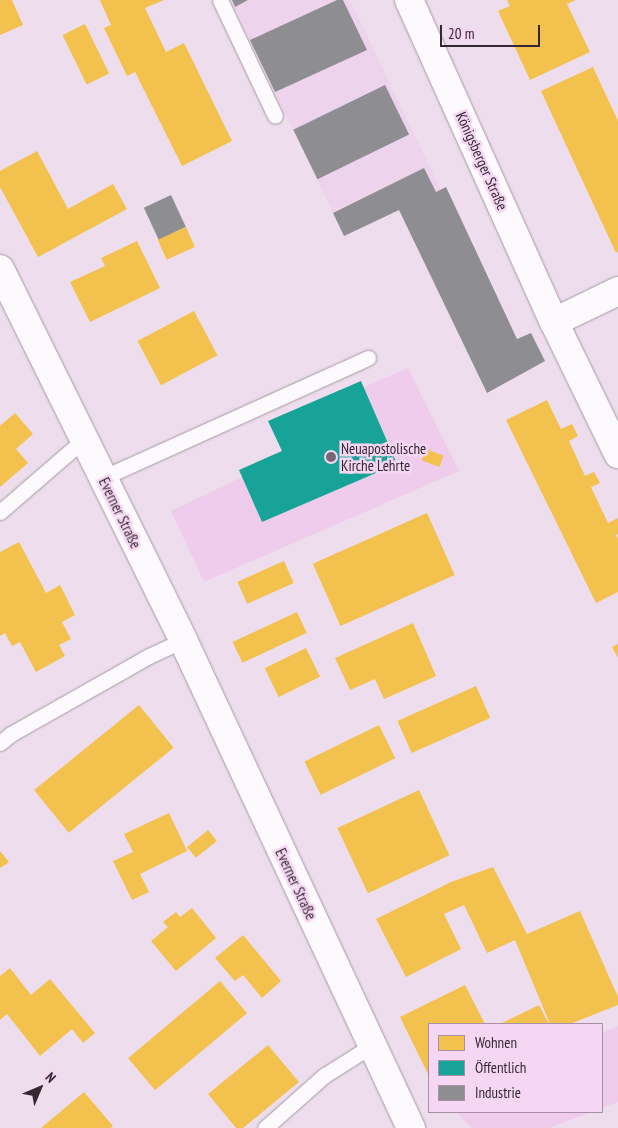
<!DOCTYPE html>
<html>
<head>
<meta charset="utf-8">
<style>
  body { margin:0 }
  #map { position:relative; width:618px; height:1128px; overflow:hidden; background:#eedeed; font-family:"PT Sans Narrow",sans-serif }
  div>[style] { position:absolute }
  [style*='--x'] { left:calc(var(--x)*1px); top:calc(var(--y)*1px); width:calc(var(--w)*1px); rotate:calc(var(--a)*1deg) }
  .built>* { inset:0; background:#edd3ec }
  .green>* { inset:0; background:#efcbec }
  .homes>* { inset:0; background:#f2c14e; transform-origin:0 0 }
  .public>* { inset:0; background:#17a398 }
  .industry>* { inset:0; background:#8d8d92; transform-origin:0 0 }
  .roads { filter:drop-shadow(0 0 1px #a699a5) drop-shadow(0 0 1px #a699a5) }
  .lane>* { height:15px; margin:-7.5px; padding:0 7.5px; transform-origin:7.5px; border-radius:7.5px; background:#fcfafc }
  .street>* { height:28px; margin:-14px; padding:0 14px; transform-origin:14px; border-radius:14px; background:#fcfafc }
  .secondary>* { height:28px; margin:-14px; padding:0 14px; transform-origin:14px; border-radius:14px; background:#fcfafc }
  .dots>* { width:14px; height:14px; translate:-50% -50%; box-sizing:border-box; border:2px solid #f5d7f3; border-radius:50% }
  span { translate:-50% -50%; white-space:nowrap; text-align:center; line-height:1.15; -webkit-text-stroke:5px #f5d7f3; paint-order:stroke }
  .street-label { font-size:15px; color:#342933 }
  .poi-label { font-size:15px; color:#342933 }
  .left { translate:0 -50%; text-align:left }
  .legend { position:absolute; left:428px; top:1023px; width:175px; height:90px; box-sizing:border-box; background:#f5d7f3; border:1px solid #a891a6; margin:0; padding:6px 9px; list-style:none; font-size:15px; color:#342933 }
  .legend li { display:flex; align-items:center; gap:10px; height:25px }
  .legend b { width:25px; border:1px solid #a891a6 }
  .north { position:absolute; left:15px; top:1063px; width:50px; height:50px; -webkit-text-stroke:4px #f5d7f3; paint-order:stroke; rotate:45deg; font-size:14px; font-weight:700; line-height:20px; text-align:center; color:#342933 }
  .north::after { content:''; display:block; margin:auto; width:18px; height:22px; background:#342933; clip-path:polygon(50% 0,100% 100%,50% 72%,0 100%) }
  .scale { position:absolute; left:440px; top:25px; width:100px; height:22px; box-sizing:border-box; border:2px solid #342933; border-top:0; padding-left:6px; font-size:15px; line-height:18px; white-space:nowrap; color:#342933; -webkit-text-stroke:4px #f5d7f3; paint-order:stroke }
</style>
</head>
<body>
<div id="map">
  <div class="built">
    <div style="clip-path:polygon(231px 0,350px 0,441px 190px,344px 236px)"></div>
  </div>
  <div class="green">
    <div style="clip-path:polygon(408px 368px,459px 471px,204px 582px,171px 511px,242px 477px,262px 522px,397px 464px,364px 387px)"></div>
    <div style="clip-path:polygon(618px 1026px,618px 1102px,602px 1108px,602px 1033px)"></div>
    <div style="clip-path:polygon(456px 1112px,591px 1112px,549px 1128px,472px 1128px)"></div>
  </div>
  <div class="homes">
    <div style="clip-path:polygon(0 0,12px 0,23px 25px,0 35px)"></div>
    <div style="clip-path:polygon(100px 0,164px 0,145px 8px,166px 52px,184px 43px,232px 141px,182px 166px,135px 72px,127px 76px,104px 28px,111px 25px)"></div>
    <div style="clip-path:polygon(507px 0,576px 0,567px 4px,590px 52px,530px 80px,498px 11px,510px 6px)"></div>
    <div style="left:85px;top:24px;width:55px;height:25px;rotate:64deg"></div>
    <div style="clip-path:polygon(593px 67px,618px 121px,618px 252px,616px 253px,541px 91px)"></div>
    <div style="clip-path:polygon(37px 151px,68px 209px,113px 184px,127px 209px,38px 257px,0 187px,0 171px)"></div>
    <div style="left:186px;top:227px;width:22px;height:31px;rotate:66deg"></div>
    <div style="clip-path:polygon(137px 241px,160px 288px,90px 322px,70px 282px,105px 266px,101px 258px)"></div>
    <div style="left:194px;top:311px;width:50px;height:64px;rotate:62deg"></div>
    <div style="clip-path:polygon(547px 400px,561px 429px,572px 424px,578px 436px,569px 441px,585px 476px,594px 472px,600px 483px,591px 487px,608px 523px,618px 518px,618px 534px,616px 535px,618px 539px,618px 592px,596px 603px,506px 420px)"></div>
    <div style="clip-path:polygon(15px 413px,33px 434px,16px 449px,28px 463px,0 487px,0 426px)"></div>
    <div style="left:426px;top:449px;width:19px;height:12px;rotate:21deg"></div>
    <div style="left:427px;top:513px;width:68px;height:125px;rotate:66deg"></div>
    <div style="clip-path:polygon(19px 542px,46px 593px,60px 585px,75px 615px,62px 622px,71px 639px,59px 645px,65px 656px,36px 672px,20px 642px,12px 646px,5px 633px,0 636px,0 552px)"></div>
    <div style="left:284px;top:561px;width:24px;height:51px;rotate:66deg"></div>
    <div style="left:297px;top:612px;width:23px;height:71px;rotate:65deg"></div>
    <div style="clip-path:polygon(413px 623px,436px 676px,384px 699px,375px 679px,350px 690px,335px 658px)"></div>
    <div style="clip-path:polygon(618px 644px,618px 658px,612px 647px)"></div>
    <div style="left:306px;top:648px;width:32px;height:46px;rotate:64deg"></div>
    <div style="left:476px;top:686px;width:35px;height:86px;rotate:66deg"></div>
    <div style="left:139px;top:705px;width:55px;height:135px;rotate:51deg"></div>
    <div style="left:379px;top:725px;width:37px;height:83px;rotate:64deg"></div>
    <div style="left:419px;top:790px;width:72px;height:90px;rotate:65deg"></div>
    <div style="clip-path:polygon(169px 813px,187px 851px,140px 874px,149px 892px,132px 900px,113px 861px,133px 852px,124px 834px)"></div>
    <div style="left:208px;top:830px;width:14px;height:27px;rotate:51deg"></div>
    <div style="clip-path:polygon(0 851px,9px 862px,0 868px)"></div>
    <div style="clip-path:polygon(493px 867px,527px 934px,580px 911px,618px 997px,618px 1005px,570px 1024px,550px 1024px,515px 940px,487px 953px,464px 905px,444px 914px,461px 949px,406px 977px,376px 919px,451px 882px)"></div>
    <div style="clip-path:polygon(192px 908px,216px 938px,176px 971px,151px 941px,168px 927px,163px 922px,176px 912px,180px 917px)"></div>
    <div style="clip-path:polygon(243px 935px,281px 981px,262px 998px,243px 975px,235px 981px,215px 958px)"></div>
    <div style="clip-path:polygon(10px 968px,31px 995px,50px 979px,95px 1033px,83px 1043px,72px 1029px,40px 1056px,7px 1014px,0 1020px,0 976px)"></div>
    <div style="left:220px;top:981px;width:42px;height:120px;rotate:50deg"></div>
    <div style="clip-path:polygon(465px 985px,485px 1024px,429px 1024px,429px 1076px,400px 1017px)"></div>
    <div style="clip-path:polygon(539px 1005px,549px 1024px,500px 1024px)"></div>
    <div style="clip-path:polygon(268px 1045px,299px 1082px,243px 1128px,236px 1128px,208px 1094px)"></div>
    <div style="clip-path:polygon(84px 1092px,113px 1126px,111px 1128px,41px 1128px)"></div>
  </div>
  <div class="public">
    <div style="clip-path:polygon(361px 381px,397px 464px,262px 522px,239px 470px,282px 451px,268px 421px)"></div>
  </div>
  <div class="industry">
    <div style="clip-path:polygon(232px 0,248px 0,235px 7px)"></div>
    <div style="clip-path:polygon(337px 0,343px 0,367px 50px,275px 92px,250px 40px)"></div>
    <div style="left:385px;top:85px;width:55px;height:102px;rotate:64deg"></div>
    <div style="clip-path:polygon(424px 168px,436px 192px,446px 187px,517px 339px,531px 333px,545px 361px,487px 393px,399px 210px,344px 236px,333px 213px)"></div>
    <div style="left:171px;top:195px;width:35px;height:30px;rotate:65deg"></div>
  </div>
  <div class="roads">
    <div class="lane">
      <div style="--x:220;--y:0;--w:128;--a:64.6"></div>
      <div style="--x:102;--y:478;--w:292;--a:-24.3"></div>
      <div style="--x:0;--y:512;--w:110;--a:-40.9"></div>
      <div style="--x:0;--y:743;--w:14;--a:-39"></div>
      <div style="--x:11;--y:734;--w:159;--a:-29.5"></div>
      <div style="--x:149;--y:656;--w:38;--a:-25"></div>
      <div style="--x:265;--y:1128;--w:80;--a:-41.5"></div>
      <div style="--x:325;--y:1075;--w:54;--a:-32.2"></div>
    </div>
    <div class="street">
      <div style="--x:409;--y:0;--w:353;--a:65.8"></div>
      <div style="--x:554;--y:322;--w:147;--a:64.1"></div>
      <div style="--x:554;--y:322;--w:71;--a:-25.8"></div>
    </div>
    <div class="secondary">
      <div style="--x:0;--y:269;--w:414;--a:63.7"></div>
      <div style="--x:183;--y:640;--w:539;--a:64.96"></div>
    </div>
  </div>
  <div class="dots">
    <div style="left:331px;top:457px;background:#756874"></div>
  </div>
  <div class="street-label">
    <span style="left:482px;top:161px;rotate:66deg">Königsberger Straße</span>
    <span style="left:120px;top:513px;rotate:64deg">Everner Straße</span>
    <span style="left:296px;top:884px;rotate:65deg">Everner Straße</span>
  </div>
  <div class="poi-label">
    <span class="left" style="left:341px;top:457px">Neuapostolische<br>Kirche Lehrte</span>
  </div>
  <ul class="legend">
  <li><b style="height:14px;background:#f2c14e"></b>Wohnen</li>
  <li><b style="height:14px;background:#17a398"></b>Öffentlich</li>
  <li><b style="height:14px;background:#8d8d92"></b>Industrie</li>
  </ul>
  <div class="north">N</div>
  <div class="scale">20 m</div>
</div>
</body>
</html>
